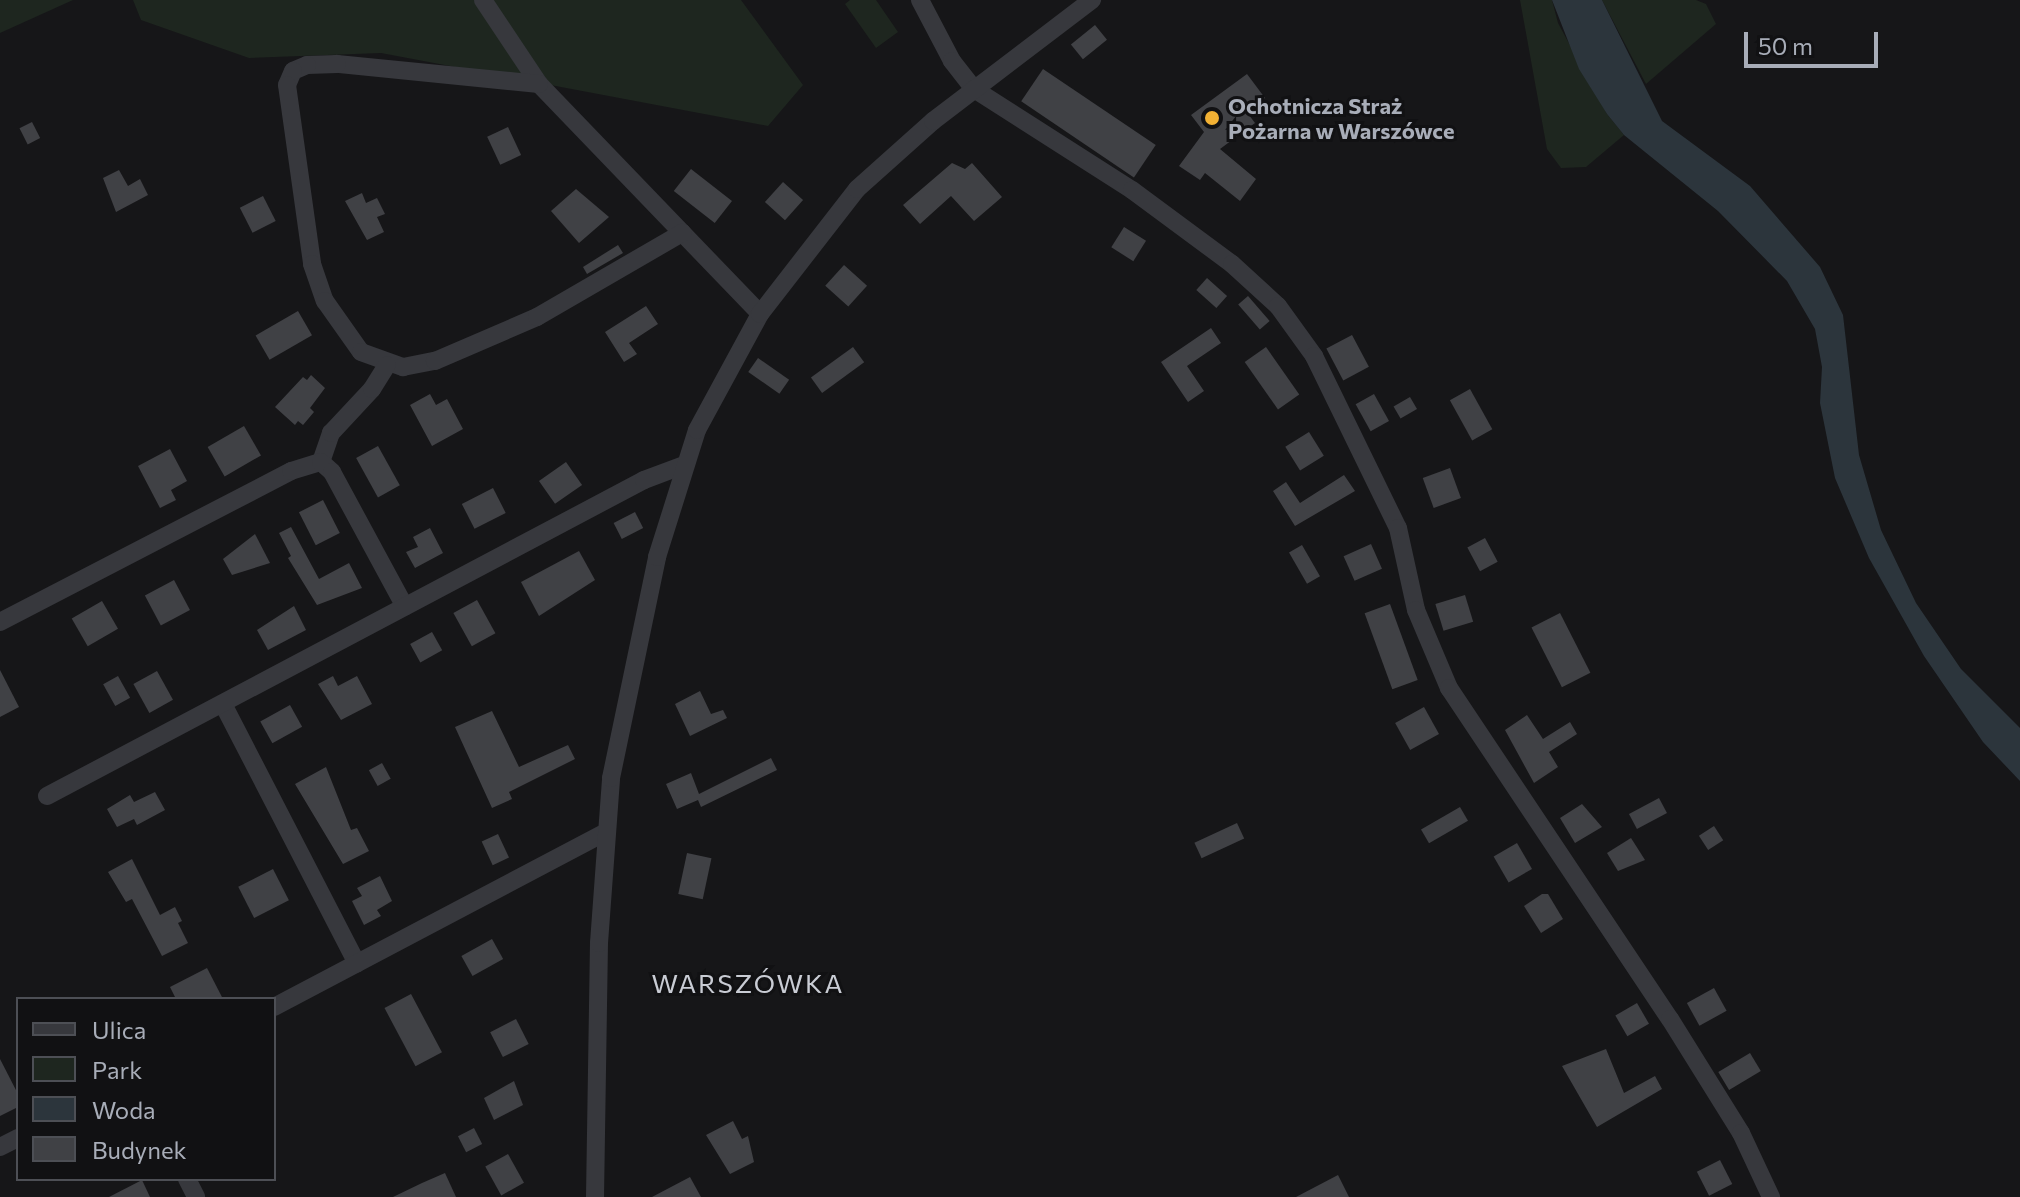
<!DOCTYPE html>
<html>
<head>
<meta charset="utf-8">
<style>
	body { margin:0 }
	#map { position:relative; width:2020px; height:1197px; overflow:hidden; background:#161618; font-family:Commissioner,sans-serif }
	div>[style] { position:absolute }
	[style*='--x'] { left:calc(var(--x)*1px); top:calc(var(--y)*1px); width:calc(var(--w)*1px); rotate:calc(var(--a)*1deg) }
	.green>* { inset:0; background:#1e261f }
	.water>* { inset:0; background:#2c353c }
	.building>* { inset:0; background:#404145; transform-origin:0 0 }
	.minor>* { height:18px; margin:-9px; padding:0 9px; transform-origin:9px; border-radius:9px; background:#37383d }
	.dots>* { width:22px; height:22px; translate:-50% -50%; box-sizing:border-box; border:4px solid #111113; border-radius:50% }
	span { translate:-50% -50%; white-space:nowrap; text-align:center; line-height:1.15; -webkit-text-stroke:6px #111113; paint-order:stroke }
	.poi-label { font-size:22px; color:#a8adb8; font-weight:700 }
	.left { translate:0 -50%; text-align:left }
	.quarter-label { font-size:26px; color:#c9ccd4; letter-spacing:2px }
	.legend { position:absolute; left:16px; top:997px; width:260px; height:184px; box-sizing:border-box; background:#111113; border:2px solid #4d4f55; margin:0; padding:10px 14px; list-style:none; font-size:24px; color:#a8adb8 }
	.legend li { display:flex; align-items:center; gap:16px; height:40px }
	.legend b { width:40px; border:2px solid #4d4f55 }
	.scale { position:absolute; left:1744px; top:32px; width:134px; height:36px; box-sizing:border-box; border:4px solid #a8adb8; border-top:0; padding-left:10px; font-size:24px; line-height:28px; white-space:nowrap; color:#a8adb8; -webkit-text-stroke:6px #111113; paint-order:stroke }
</style>
</head>
<body>
<div id="map">
	<div class="green">
		<i style="clip-path:polygon(0 0,73px 0,0 33px)"></i>
		<i style="clip-path:polygon(133px 0,741px 0,803px 85px,768px 126px,381px 53px,249px 58px,141px 20px)"></i>
		<i style="clip-path:polygon(850px 0,876px 0,898px 32px,876px 48px,845px 4px)"></i>
		<i style="clip-path:polygon(1520px 0,1552px 0,1558px 23px,1607px 114px,1624px 135px,1586px 167px,1561px 168px,1547px 149px)"></i>
		<i style="clip-path:polygon(1602px 0,1696px 0,1706px 4px,1716px 24px,1646px 84px)"></i>
	</div>
	<div class="water">
		<i style="clip-path:polygon(1552px 0,1602px 0,1662px 121px,1750px 186px,1820px 267px,1843px 315px,1859px 455px,1881px 530px,1916px 603px,1961px 669px,2020px 728px,2020px 781px,1983px 742px,1924px 656px,1869px 558px,1835px 478px,1820px 403px,1822px 367px,1815px 329px,1787px 281px,1718px 211px,1624px 135px,1607px 114px,1579px 69px)"></i>
	</div>
	<div class="building">
		<i style="left:1095px;top:25px;width:19px;height:31px;rotate:51deg"></i>
		<i style="left:1043px;top:69px;width:136px;height:39px;rotate:34deg"></i>
		<i style="clip-path:polygon(1247px 74px,1265px 98px,1246px 111px,1255px 123px,1220px 149px,1256px 179px,1240px 201px,1205px 173px,1200px 180px,1179px 166px,1204px 132px,1191px 115px)"></i>
		<i style="left:32px;top:122px;width:18px;height:14px;rotate:63deg"></i>
		<i style="left:508px;top:127px;width:31px;height:23px;rotate:65deg"></i>
		<i style="clip-path:polygon(952px 163px,965px 169px,972px 163px,1002px 197px,974px 221px,951px 196px,920px 224px,903px 205px)"></i>
		<i style="left:691px;top:169px;width:52px;height:28px;rotate:38deg"></i>
		<i style="clip-path:polygon(119px 170px,128px 186px,140px 179px,148px 195px,116px 212px,103px 178px)"></i>
		<i style="left:783px;top:182px;width:27px;height:27px;rotate:42deg"></i>
		<i style="clip-path:polygon(576px 189px,609px 217px,579px 243px,551px 211px)"></i>
		<i style="clip-path:polygon(362px 193px,366px 203px,377px 198px,385px 214px,377px 217px,384px 232px,367px 240px,345px 201px)"></i>
		<i style="left:263px;top:196px;width:28px;height:26px;rotate:63deg"></i>
		<i style="left:1124px;top:227px;width:26px;height:24px;rotate:32deg"></i>
		<i style="clip-path:polygon(618px 245px,623px 253px,587px 274px,583px 267px)"></i>
		<i style="left:844px;top:265px;width:31px;height:28px;rotate:42deg"></i>
		<i style="left:1207px;top:278px;width:27px;height:16px;rotate:42deg"></i>
		<i style="left:1248px;top:296px;width:33px;height:13px;rotate:49deg"></i>
		<i style="clip-path:polygon(646px 306px,658px 324px,629px 343px,637px 354px,624px 362px,605px 332px)"></i>
		<i style="left:298px;top:311px;width:28px;height:49px;rotate:60deg"></i>
		<i style="clip-path:polygon(1211px 328px,1221px 343px,1187px 366px,1204px 391px,1188px 402px,1161px 362px)"></i>
		<i style="left:1352px;top:335px;width:36px;height:29px;rotate:62deg"></i>
		<i style="left:853px;top:347px;width:19px;height:52px;rotate:54deg"></i>
		<i style="left:1266px;top:347px;width:58px;height:26px;rotate:55deg"></i>
		<i style="left:758px;top:358px;width:38px;height:17px;rotate:35deg"></i>
		<i style="clip-path:polygon(311px 375px,325px 388px,310px 408px,314px 412px,303px 425px,298px 421px,295px 425px,275px 407px,303px 377px,307px 380px)"></i>
		<i style="left:1470px;top:389px;width:46px;height:23px;rotate:61deg"></i>
		<i style="clip-path:polygon(430px 394px,436px 405px,447px 399px,463px 429px,432px 446px,410px 405px)"></i>
		<i style="left:1374px;top:394px;width:31px;height:21px;rotate:61deg"></i>
		<i style="left:1410px;top:397px;width:14px;height:19px;rotate:60deg"></i>
		<i style="left:244px;top:426px;width:34px;height:42px;rotate:60deg"></i>
		<i style="left:1309px;top:432px;width:28px;height:28px;rotate:58deg"></i>
		<i style="left:378px;top:446px;width:45px;height:25px;rotate:61deg"></i>
		<i style="clip-path:polygon(170px 449px,187px 481px,171px 490px,176px 500px,160px 508px,138px 466px)"></i>
		<i style="left:566px;top:462px;width:28px;height:33px;rotate:55deg"></i>
		<i style="left:1450px;top:468px;width:32px;height:29px;rotate:70deg"></i>
		<i style="clip-path:polygon(1344px 475px,1355px 491px,1295px 526px,1273px 491px,1286px 482px,1300px 503px)"></i>
		<i style="left:493px;top:488px;width:28px;height:35px;rotate:63deg"></i>
		<i style="left:323px;top:500px;width:37px;height:27px;rotate:63deg"></i>
		<i style="left:635px;top:512px;width:18px;height:24px;rotate:63deg"></i>
		<i style="clip-path:polygon(291px 527px,319px 579px,349px 563px,362px 588px,317px 605px,288px 558px,291px 556px,279px 533px)"></i>
		<i style="clip-path:polygon(430px 528px,443px 553px,415px 568px,406px 552px,418px 547px,413px 537px)"></i>
		<i style="clip-path:polygon(255px 534px,270px 563px,232px 575px,223px 559px)"></i>
		<i style="left:1485px;top:538px;width:27px;height:20px;rotate:62deg"></i>
		<i style="left:1371px;top:544px;width:27px;height:30px;rotate:66deg"></i>
		<i style="left:1302px;top:545px;width:36px;height:15px;rotate:60deg"></i>
		<i style="clip-path:polygon(579px 551px,595px 580px,539px 616px,521px 582px)"></i>
		<i style="left:174px;top:580px;width:34px;height:33px;rotate:62deg"></i>
		<i style="left:1465px;top:595px;width:28px;height:31px;rotate:73deg"></i>
		<i style="left:477px;top:600px;width:38px;height:27px;rotate:61deg"></i>
		<i style="left:102px;top:601px;width:32px;height:35px;rotate:60deg"></i>
		<i style="left:1390px;top:604px;width:81px;height:27px;rotate:70deg"></i>
		<i style="clip-path:polygon(294px 606px,306px 630px,268px 650px,257px 630px)"></i>
		<i style="left:1560px;top:613px;width:67px;height:32px;rotate:63deg"></i>
		<i style="left:432px;top:632px;width:21px;height:25px;rotate:61deg"></i>
		<i style="clip-path:polygon(0 670px,19px 707px,0 717px)"></i>
		<i style="left:157px;top:671px;width:33px;height:27px;rotate:61deg"></i>
		<i style="left:118px;top:676px;width:25px;height:17px;rotate:61deg"></i>
		<i style="clip-path:polygon(333px 676px,338px 686px,357px 676px,372px 704px,341px 720px,318px 684px)"></i>
		<i style="clip-path:polygon(700px 691px,711px 714px,723px 710px,727px 718px,690px 736px,675px 704px)"></i>
		<i style="left:290px;top:705px;width:25px;height:34px;rotate:61deg"></i>
		<i style="left:1424px;top:707px;width:31px;height:33px;rotate:61deg"></i>
		<i style="clip-path:polygon(492px 711px,519px 767px,568px 745px,575px 759px,509px 792px,512px 799px,492px 808px,455px 727px)"></i>
		<i style="clip-path:polygon(1527px 715px,1543px 739px,1570px 722px,1577px 734px,1549px 752px,1558px 767px,1534px 783px,1505px 730px)"></i>
		<i style="clip-path:polygon(771px 758px,777px 770px,701px 807px,698px 800px,677px 809px,666px 784px,691px 773px,699px 794px)"></i>
		<i style="left:382px;top:763px;width:18px;height:15px;rotate:61deg"></i>
		<i style="clip-path:polygon(326px 767px,351px 830px,357px 828px,369px 851px,343px 864px,295px 784px)"></i>
		<i style="clip-path:polygon(155px 792px,165px 810px,137px 825px,134px 819px,117px 827px,107px 809px,130px 795px,134px 802px)"></i>
		<i style="left:1659px;top:798px;width:17px;height:34px;rotate:62deg"></i>
		<i style="clip-path:polygon(1582px 804px,1602px 827px,1575px 843px,1560px 818px)"></i>
		<i style="left:1460px;top:807px;width:16px;height:45px;rotate:60deg"></i>
		<i style="left:1237px;top:823px;width:17px;height:47px;rotate:65deg"></i>
		<i style="left:1714px;top:826px;width:17px;height:18px;rotate:57deg"></i>
		<i style="left:498px;top:834px;width:26px;height:18px;rotate:65deg"></i>
		<i style="clip-path:polygon(1631px 838px,1645px 860px,1618px 871px,1607px 853px)"></i>
		<i style="left:1517px;top:843px;width:30px;height:27px;rotate:60deg"></i>
		<i style="left:687px;top:853px;width:25px;height:42px;rotate:12deg"></i>
		<i style="clip-path:polygon(132px 859px,160px 915px,175px 907px,182px 921px,178px 923px,188px 943px,162px 956px,132px 899px,126px 902px,108px 872px)"></i>
		<i style="left:273px;top:869px;width:35px;height:39px;rotate:63deg"></i>
		<i style="clip-path:polygon(380px 876px,392px 901px,377px 910px,381px 916px,364px 925px,352px 901px,362px 896px,357px 888px)"></i>
		<i style="clip-path:polygon(1542px 894px,1548px 894px,1563px 919px,1541px 933px,1524px 906px)"></i>
		<i style="left:492px;top:939px;width:23px;height:35px;rotate:61deg"></i>
		<i style="clip-path:polygon(207px 968px,223px 999px,176px 999px,170px 987px)"></i>
		<i style="left:1714px;top:988px;width:26px;height:31px;rotate:61deg"></i>
		<i style="left:411px;top:994px;width:66px;height:30px;rotate:62deg"></i>
		<i style="left:1637px;top:1003px;width:24px;height:25px;rotate:60deg"></i>
		<i style="left:516px;top:1019px;width:28px;height:29px;rotate:63deg"></i>
		<i style="clip-path:polygon(1606px 1049px,1624px 1093px,1655px 1076px,1662px 1089px,1597px 1127px,1562px 1066px)"></i>
		<i style="left:1750px;top:1053px;width:21px;height:37px;rotate:59deg"></i>
		<i style="clip-path:polygon(0 1059px,18px 1094px,18px 1107px,0 1116px)"></i>
		<i style="clip-path:polygon(514px 1081px,523px 1105px,494px 1120px,484px 1098px)"></i>
		<i style="clip-path:polygon(733px 1121px,742px 1139px,748px 1136px,754px 1162px,730px 1174px,706px 1135px)"></i>
		<i style="left:474px;top:1128px;width:18px;height:18px;rotate:63deg"></i>
		<i style="left:508px;top:1154px;width:33px;height:26px;rotate:61deg"></i>
		<i style="left:1720px;top:1160px;width:27px;height:26px;rotate:63deg"></i>
		<i style="clip-path:polygon(445px 1173px,456px 1197px,393px 1197px,422px 1183px)"></i>
		<i style="clip-path:polygon(1338px 1175px,1349px 1197px,1296px 1197px)"></i>
		<i style="clip-path:polygon(690px 1177px,701px 1197px,652px 1197px)"></i>
		<i style="clip-path:polygon(142px 1180px,150px 1197px,109px 1197px)"></i>
	</div>
	<div class="minor">
		<i style="--x:483;--y:0;--w:101;--a:56.3"></i>
		<i style="--x:539;--y:84;--w:319;--a:46.1"></i>
		<i style="--x:920;--y:0;--w:69;--a:62.3"></i>
		<i style="--x:952;--y:61;--w:36;--a:52"></i>
		<i style="--x:974;--y:89;--w:188;--a:32.6"></i>
		<i style="--x:1132;--y:190;--w:124;--a:36.5"></i>
		<i style="--x:1232;--y:264;--w:62;--a:42.4"></i>
		<i style="--x:1278;--y:306;--w:62;--a:54.2"></i>
		<i style="--x:1314;--y:356;--w:191;--a:64"></i>
		<i style="--x:1398;--y:528;--w:84;--a:77.6"></i>
		<i style="--x:1416;--y:610;--w:85;--a:67.1"></i>
		<i style="--x:1449;--y:688;--w:398;--a:56.3"></i>
		<i style="--x:1670;--y:1019;--w:134;--a:58.1"></i>
		<i style="--x:1741;--y:1133;--w:71;--a:64.9"></i>
		<i style="--x:539;--y:84;--w:203;--a:-174.3"></i>
		<i style="--x:337;--y:64;--w:30;--a:178"></i>
		<i style="--x:307;--y:65;--w:15;--a:157"></i>
		<i style="--x:293;--y:71;--w:15;--a:113"></i>
		<i style="--x:287;--y:85;--w:181;--a:82"></i>
		<i style="--x:312;--y:264;--w:39;--a:71"></i>
		<i style="--x:325;--y:301;--w:62;--a:54.8"></i>
		<i style="--x:361;--y:352;--w:45;--a:19.7"></i>
		<i style="--x:403;--y:367;--w:33;--a:-11"></i>
		<i style="--x:435;--y:361;--w:111;--a:-23.3"></i>
		<i style="--x:537;--y:317;--w:168;--a:-30.1"></i>
		<i style="--x:321;--y:462;--w:31;--a:-71"></i>
		<i style="--x:331;--y:433;--w:60;--a:-47"></i>
		<i style="--x:372;--y:389;--w:28;--a:-58"></i>
		<i style="--x:0;--y:622;--w:328;--a:-27.4"></i>
		<i style="--x:291;--y:471;--w:31;--a:-17"></i>
		<i style="--x:321;--y:462;--w:15;--a:42"></i>
		<i style="--x:332;--y:472;--w:153;--a:61.6"></i>
		<i style="--x:223;--y:704;--w:292;--a:62.7"></i>
		<i style="--x:47;--y:796;--w:675;--a:-27.89"></i>
		<i style="--x:644;--y:480;--w:43;--a:-20.6"></i>
		<i style="--x:274;--y:1007;--w:375;--a:-27.8"></i>
		<i style="--x:0;--y:1147;--w:20;--a:-27"></i>
		<i style="--x:187;--y:1179;--w:20;--a:63"></i>
		<i style="--x:595;--y:1197;--w:254;--a:-89.1"></i>
		<i style="--x:599;--y:943;--w:165;--a:-85.8"></i>
		<i style="--x:611;--y:778;--w:226;--a:-78.2"></i>
		<i style="--x:657;--y:557;--w:133;--a:-72.5"></i>
		<i style="--x:697;--y:430;--w:132;--a:-61.5"></i>
		<i style="--x:760;--y:314;--w:158;--a:-52.2"></i>
		<i style="--x:857;--y:189;--w:102;--a:-41.8"></i>
		<i style="--x:933;--y:121;--w:200;--a:-37.3"></i>
	</div>
	<div class="dots">
		<i style="left:1212px;top:118px;background:#f2b134"></i>
	</div>
	<div class="poi-label">
		<span class="left" style="left:1228px;top:118px">Ochotnicza Straż<br>Pożarna w Warszówce</span>
	</div>
	<div class="quarter-label">
		<span style="left:748px;top:983px">WARSZÓWKA</span>
	</div>
	<ul class="legend">
	<li><b style="height:10px;background:#37383d"></b>Ulica</li>
	<li><b style="height:22px;background:#1e261f"></b>Park</li>
	<li><b style="height:22px;background:#2c353c"></b>Woda</li>
	<li><b style="height:22px;background:#404145"></b>Budynek</li>
	</ul>
	<div class="scale">50 m</div>
</div>
</body>
</html>
